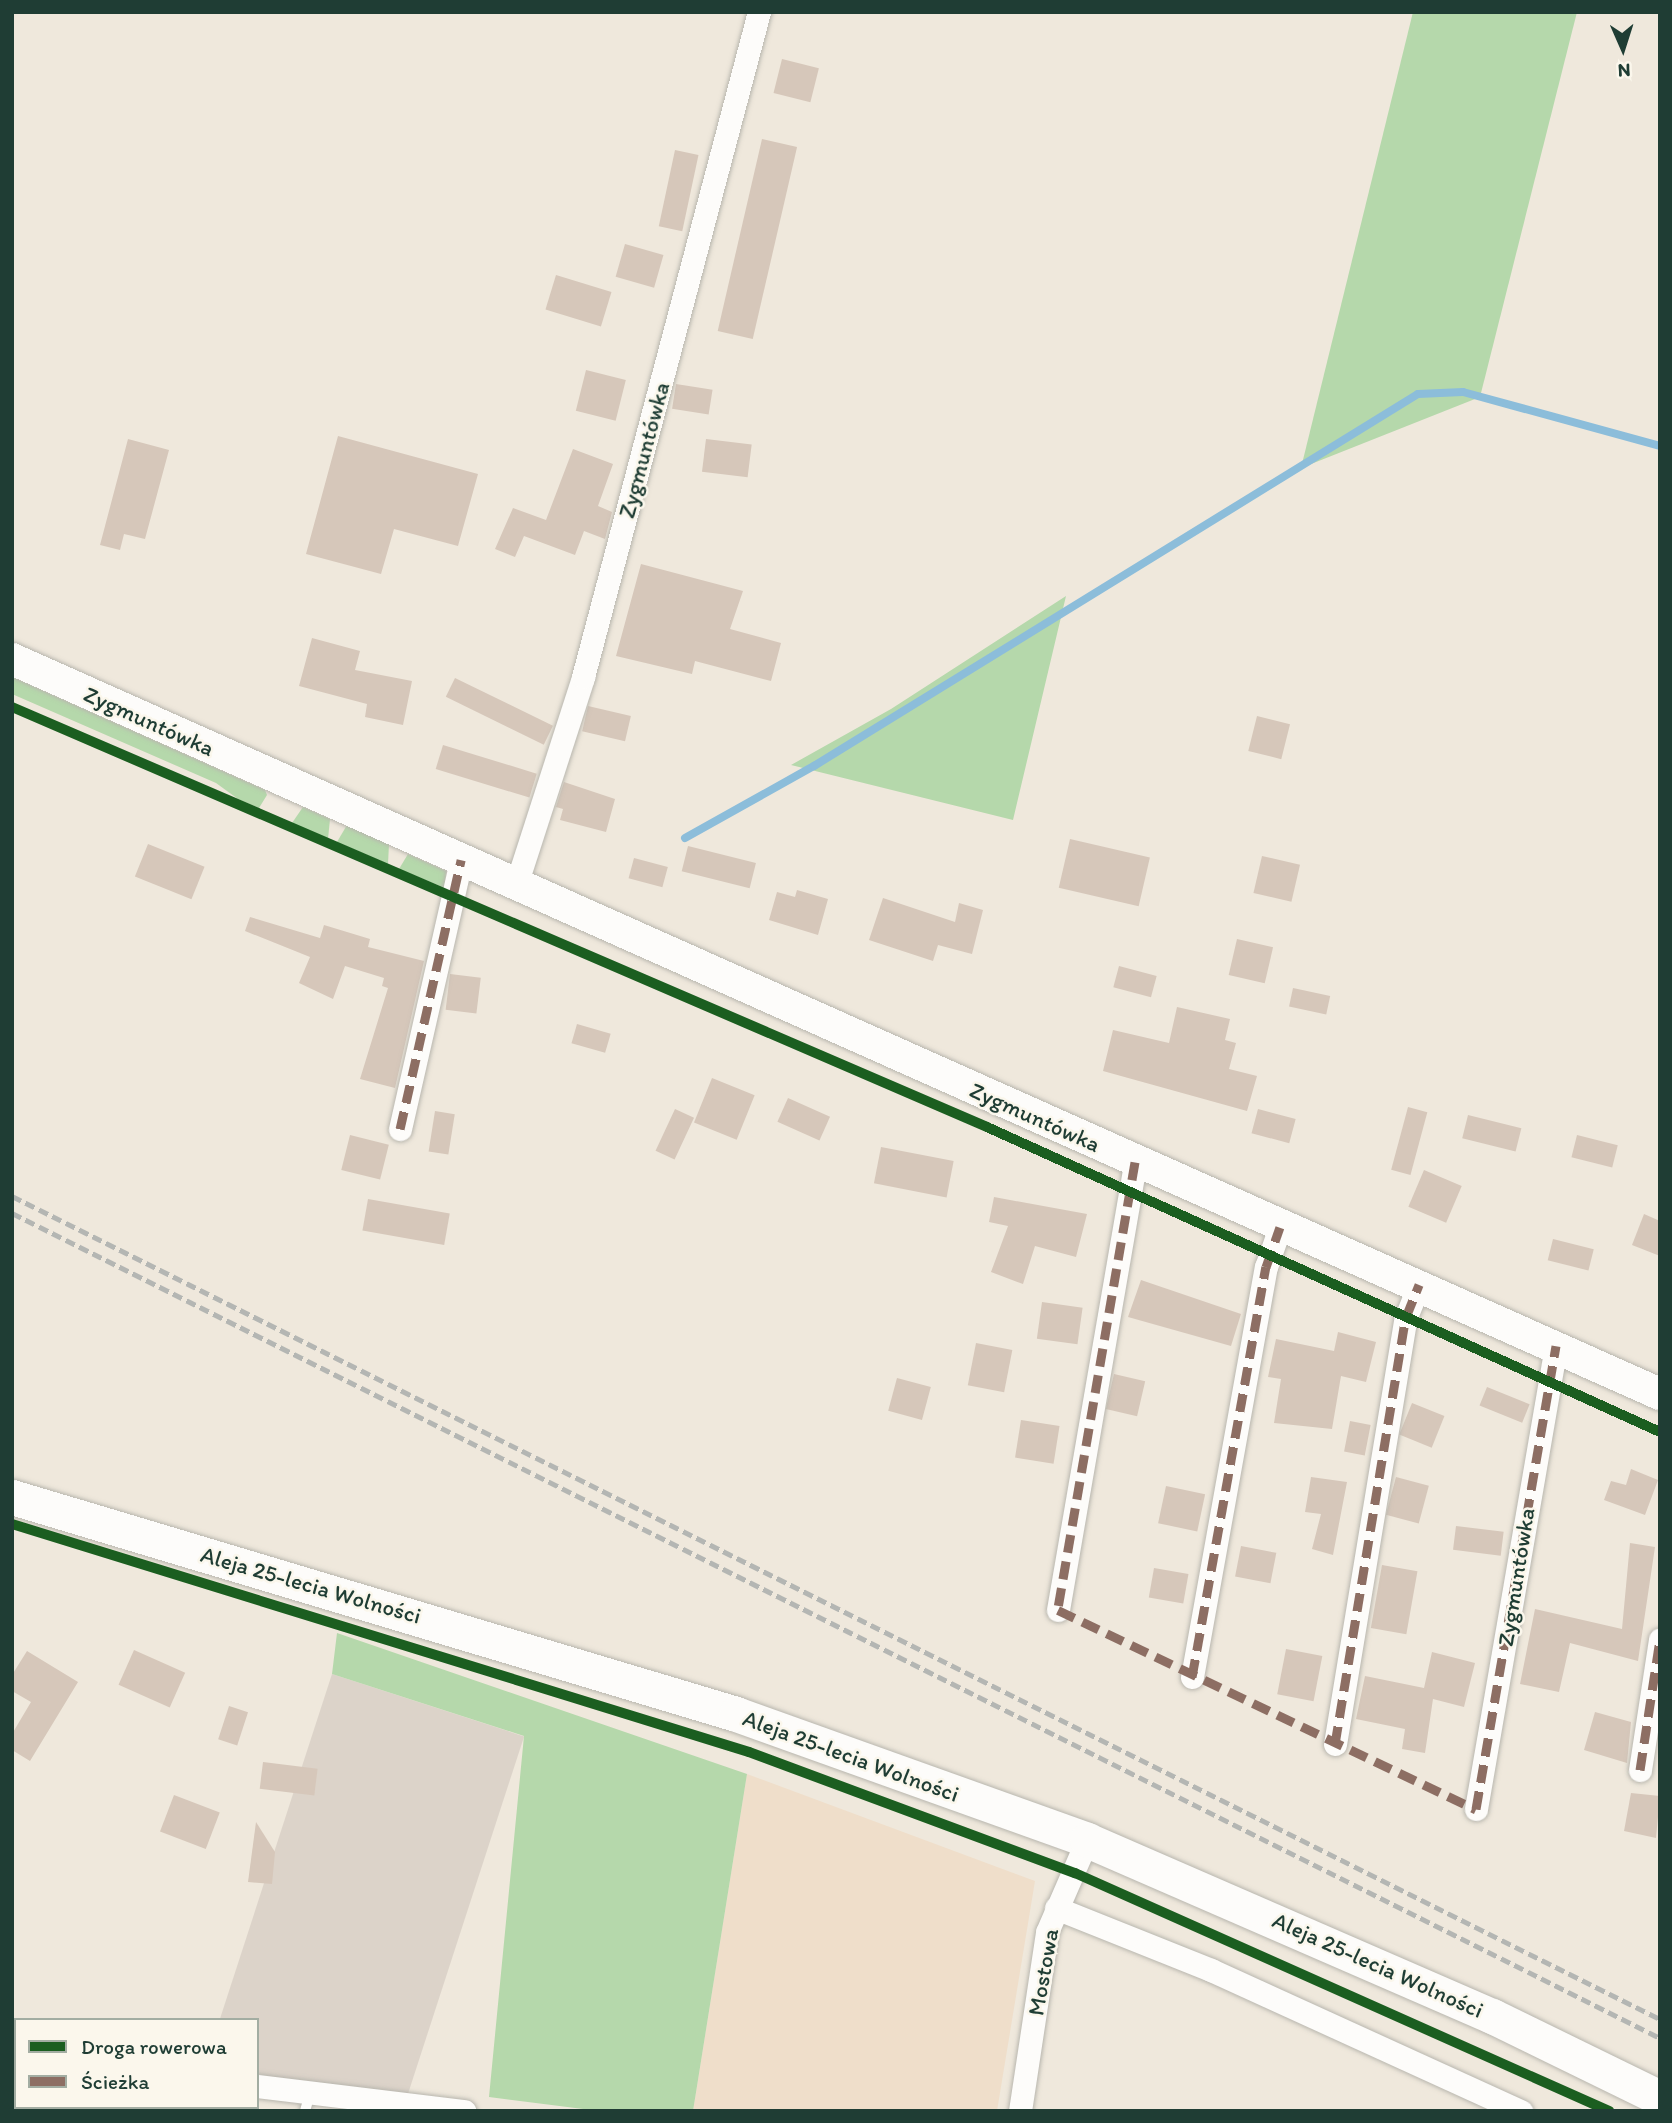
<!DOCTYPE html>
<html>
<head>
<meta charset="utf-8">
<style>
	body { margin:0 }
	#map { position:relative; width:1672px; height:2123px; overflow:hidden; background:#efe8dc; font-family:Itim,sans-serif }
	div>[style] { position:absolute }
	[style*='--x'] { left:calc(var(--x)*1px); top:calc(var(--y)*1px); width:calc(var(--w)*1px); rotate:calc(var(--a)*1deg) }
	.built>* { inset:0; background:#efdeca }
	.industrial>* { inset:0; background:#dcd3c9; transform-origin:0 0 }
	.green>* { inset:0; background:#b5d8ab }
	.stream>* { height:8px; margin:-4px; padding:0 4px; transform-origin:4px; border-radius:4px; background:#8cbdda }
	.building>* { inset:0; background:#d6c7ba; transform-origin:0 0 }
	.roads { filter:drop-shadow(0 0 2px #b8b6ae) drop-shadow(0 0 2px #b8b6ae) }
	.lane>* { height:10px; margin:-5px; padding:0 5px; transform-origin:5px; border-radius:5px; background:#fdfcfa }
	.street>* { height:23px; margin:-11.5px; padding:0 11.5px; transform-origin:11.5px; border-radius:11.5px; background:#fdfcfa }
	.secondary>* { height:32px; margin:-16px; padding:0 16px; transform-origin:16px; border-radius:16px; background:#fdfcfa }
	.primary>* { height:35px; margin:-17.5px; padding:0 17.5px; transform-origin:17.5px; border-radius:17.5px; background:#fdfcfa }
	.rail>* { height:5px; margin-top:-2.5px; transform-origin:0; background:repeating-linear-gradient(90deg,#b4b6b3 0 10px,transparent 0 15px) }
	.quiet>* { height:9px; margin-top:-4.5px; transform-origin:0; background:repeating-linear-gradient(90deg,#8d6e63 0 18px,transparent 0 27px) }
	.cycleway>* { height:10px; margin:-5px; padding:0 5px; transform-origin:5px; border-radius:5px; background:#1b5e20 }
	span { translate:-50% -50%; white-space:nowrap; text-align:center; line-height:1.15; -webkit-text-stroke:5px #fbf7ec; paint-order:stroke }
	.street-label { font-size:23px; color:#1f3d34 }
	.frame { position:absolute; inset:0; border:14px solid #1f3d34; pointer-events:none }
	.legend { position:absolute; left:14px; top:2018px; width:245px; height:91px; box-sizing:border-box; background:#fbf7ec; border:2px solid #a3ada2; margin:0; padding:9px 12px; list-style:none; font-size:21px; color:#1f3d34 }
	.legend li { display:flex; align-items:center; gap:14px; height:35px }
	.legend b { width:35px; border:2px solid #a3ada2 }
	.north { position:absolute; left:1588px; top:14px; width:70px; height:70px; -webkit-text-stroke:5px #fbf7ec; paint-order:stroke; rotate:177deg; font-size:19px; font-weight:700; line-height:28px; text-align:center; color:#1f3d34 }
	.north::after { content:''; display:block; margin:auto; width:24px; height:32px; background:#1f3d34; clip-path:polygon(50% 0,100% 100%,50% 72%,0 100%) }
</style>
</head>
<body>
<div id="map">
	<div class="built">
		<i style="clip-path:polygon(747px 1774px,1035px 1881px,997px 2111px,693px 2111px)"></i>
	</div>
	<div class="industrial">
		<i style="left:332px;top:1674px;width:202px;height:403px;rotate:18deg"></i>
	</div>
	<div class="green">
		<i style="clip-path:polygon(1413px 12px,1577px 12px,1480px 397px,1301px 468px)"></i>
		<i style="clip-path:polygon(1066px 596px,1013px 820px,791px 765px,891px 709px)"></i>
		<i style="clip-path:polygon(12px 677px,265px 790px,267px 795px,259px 808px,238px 799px,216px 783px,12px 694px)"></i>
		<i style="clip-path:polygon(303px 807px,330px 819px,328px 839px,292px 823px)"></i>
		<i style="clip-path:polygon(347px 825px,389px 844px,388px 864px,337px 842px)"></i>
		<i style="clip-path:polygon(408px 854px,446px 871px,445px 888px,399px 869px)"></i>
		<i style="clip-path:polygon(337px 1633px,747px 1774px,693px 2111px,599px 2111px,489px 2097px,524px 1736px,332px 1674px)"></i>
	</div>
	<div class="stream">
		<i style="--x:685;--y:838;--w:148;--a:-29.2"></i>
		<i style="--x:814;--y:766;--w:709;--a:-31.63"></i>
		<i style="--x:1418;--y:394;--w:45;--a:-2.5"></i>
		<i style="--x:1463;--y:392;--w:204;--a:15.3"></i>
	</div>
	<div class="building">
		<i style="left:782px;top:59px;width:38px;height:35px;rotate:14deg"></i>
		<i style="left:762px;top:139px;width:36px;height:197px;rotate:13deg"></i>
		<i style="left:675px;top:150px;width:24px;height:78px;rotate:12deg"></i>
		<i style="left:625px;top:244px;width:40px;height:34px;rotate:16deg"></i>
		<i style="left:556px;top:275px;width:58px;height:36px;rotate:17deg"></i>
		<i style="left:586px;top:370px;width:41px;height:42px;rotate:14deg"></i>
		<i style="left:676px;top:384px;width:37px;height:25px;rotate:9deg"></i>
		<i style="clip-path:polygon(338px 436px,478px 474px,458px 546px,394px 529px,381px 574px,306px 554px)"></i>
		<i style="clip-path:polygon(128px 439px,169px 450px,145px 539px,124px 534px,120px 550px,100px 545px)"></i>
		<i style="left:706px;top:439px;width:46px;height:33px;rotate:7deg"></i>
		<i style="clip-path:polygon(573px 449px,613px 464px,598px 506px,612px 512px,605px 539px,584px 531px,575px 555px,524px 536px,515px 557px,495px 549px,513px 508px,546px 520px)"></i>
		<i style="clip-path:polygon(641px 564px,743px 591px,730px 629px,781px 643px,771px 681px,695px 661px,692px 674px,616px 656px)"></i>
		<i style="clip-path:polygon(312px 638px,360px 651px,355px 670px,412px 681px,403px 725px,365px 717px,367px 704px,299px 686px)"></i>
		<i style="left:455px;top:678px;width:109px;height:21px;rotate:26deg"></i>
		<i style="left:588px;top:706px;width:44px;height:26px;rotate:13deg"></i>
		<i style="left:1257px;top:716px;width:34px;height:36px;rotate:14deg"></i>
		<i style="left:443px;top:745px;width:98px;height:25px;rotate:17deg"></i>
		<i style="clip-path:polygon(564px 782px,615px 799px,606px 832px,560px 820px,563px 809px,556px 807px)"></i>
		<i style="left:1070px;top:839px;width:82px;height:50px;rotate:13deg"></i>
		<i style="left:148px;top:844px;width:61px;height:35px;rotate:22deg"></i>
		<i style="left:688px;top:846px;width:70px;height:26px;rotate:14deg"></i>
		<i style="left:1262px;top:856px;width:39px;height:38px;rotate:13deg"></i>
		<i style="left:634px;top:858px;width:35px;height:21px;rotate:15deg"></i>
		<i style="clip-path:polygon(797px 890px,828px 899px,818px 935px,769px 920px,777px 892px,795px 897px)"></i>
		<i style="clip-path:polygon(883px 898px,955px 922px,959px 903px,983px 910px,972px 954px,938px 945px,933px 961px,869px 940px)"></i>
		<i style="clip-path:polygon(250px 917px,320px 938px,324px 925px,370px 939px,368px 947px,424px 961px,395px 1088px,360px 1079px,388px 988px,382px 986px,384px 978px,345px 966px,333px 999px,299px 983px,310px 957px,245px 931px)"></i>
		<i style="left:1237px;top:939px;width:37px;height:37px;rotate:13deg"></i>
		<i style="left:1119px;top:966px;width:39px;height:22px;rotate:15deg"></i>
		<i style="left:450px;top:974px;width:31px;height:36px;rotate:7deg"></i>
		<i style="left:1293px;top:988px;width:38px;height:19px;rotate:12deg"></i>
		<i style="clip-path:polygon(1177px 1007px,1230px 1019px,1225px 1040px,1236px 1043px,1229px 1069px,1257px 1076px,1247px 1111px,1103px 1071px,1113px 1030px,1169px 1043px)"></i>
		<i style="left:577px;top:1024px;width:35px;height:20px;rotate:16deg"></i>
		<i style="left:712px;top:1078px;width:46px;height:48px;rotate:22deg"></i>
		<i style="left:788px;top:1098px;width:46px;height:26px;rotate:24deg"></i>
		<i style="left:1408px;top:1107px;width:20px;height:65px;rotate:15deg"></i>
		<i style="left:675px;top:1109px;width:21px;height:46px;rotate:25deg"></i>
		<i style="left:1258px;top:1109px;width:39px;height:25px;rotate:15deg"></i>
		<i style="left:435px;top:1111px;width:20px;height:41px;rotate:9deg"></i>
		<i style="left:1468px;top:1115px;width:55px;height:24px;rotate:14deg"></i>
		<i style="left:350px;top:1135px;width:40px;height:36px;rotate:14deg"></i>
		<i style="left:1577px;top:1135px;width:42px;height:23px;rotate:14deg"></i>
		<i style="left:881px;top:1147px;width:74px;height:37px;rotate:11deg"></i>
		<i style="left:1424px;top:1170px;width:41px;height:40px;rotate:23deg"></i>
		<i style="clip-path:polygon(994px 1197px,1087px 1214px,1076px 1257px,1035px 1246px,1023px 1284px,991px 1272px,1008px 1226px,989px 1222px)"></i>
		<i style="left:368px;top:1199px;width:83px;height:32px;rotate:10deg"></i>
		<i style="clip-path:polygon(1644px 1214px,1660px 1221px,1660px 1256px,1632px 1245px)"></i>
		<i style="left:1553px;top:1239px;width:42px;height:22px;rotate:14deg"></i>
		<i style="clip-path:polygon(1141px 1280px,1241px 1314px,1231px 1346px,1128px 1317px)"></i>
		<i style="left:1042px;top:1302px;width:41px;height:37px;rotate:8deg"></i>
		<i style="clip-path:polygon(1338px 1332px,1376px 1342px,1366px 1382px,1341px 1376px,1332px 1429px,1274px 1423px,1281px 1379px,1268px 1377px,1276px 1339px,1334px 1351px)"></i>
		<i style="left:976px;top:1343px;width:37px;height:43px;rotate:11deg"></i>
		<i style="left:1114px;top:1374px;width:32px;height:36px;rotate:13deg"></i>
		<i style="left:897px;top:1378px;width:35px;height:34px;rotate:15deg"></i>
		<i style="left:1487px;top:1387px;width:46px;height:20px;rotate:22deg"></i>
		<i style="left:1412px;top:1403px;width:35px;height:34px;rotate:22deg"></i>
		<i style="left:1021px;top:1420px;width:39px;height:38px;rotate:9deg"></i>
		<i style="left:1350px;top:1421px;width:21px;height:31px;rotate:11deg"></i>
		<i style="clip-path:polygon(1631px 1469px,1658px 1480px,1645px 1515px,1604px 1500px,1611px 1481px,1626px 1485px)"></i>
		<i style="clip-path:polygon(1311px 1477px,1347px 1482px,1333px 1555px,1312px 1549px,1321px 1514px,1305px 1512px)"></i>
		<i style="left:1396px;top:1477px;width:34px;height:39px;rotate:15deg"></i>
		<i style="left:1166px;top:1486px;width:40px;height:38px;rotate:12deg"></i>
		<i style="left:1456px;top:1526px;width:48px;height:24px;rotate:7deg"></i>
		<i style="clip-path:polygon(1630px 1543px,1655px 1547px,1638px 1661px,1570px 1643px,1559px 1692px,1520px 1684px,1535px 1609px,1622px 1629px)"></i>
		<i style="left:1241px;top:1546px;width:36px;height:31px;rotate:11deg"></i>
		<i style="left:1382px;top:1565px;width:36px;height:64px;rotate:10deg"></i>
		<i style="left:1154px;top:1568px;width:35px;height:30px;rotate:10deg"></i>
		<i style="left:1286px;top:1649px;width:37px;height:46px;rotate:11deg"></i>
		<i style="left:134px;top:1650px;width:56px;height:38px;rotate:24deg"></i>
		<i style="clip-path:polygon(27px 1651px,78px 1682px,30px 1761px,12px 1750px,12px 1734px,31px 1702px,12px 1691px,12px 1675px)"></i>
		<i style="clip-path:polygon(1432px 1652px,1475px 1663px,1464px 1707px,1433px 1699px,1425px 1753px,1402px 1749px,1405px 1729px,1356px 1719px,1365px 1676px,1424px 1688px)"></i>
		<i style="left:229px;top:1706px;width:20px;height:35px;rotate:18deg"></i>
		<i style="clip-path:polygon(1595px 1712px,1631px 1722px,1627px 1763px,1584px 1750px)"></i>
		<i style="left:263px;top:1762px;width:55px;height:27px;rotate:7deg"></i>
		<i style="clip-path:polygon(1631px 1793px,1660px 1796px,1656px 1838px,1624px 1831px)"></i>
		<i style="left:174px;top:1795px;width:49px;height:39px;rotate:21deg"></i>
		<i style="clip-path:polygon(256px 1822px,275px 1852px,272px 1884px,248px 1882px)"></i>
	</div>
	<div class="roads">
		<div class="lane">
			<i style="--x:305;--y:2111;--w:19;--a:-74"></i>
		</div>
		<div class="street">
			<i style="--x:516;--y:885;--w:219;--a:-72.1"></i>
			<i style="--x:583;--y:677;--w:688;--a:-75.18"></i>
			<i style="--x:400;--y:1129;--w:276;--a:-77.2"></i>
			<i style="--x:1058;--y:1610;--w:455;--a:-80.2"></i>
			<i style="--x:1192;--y:1677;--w:417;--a:-79.8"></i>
			<i style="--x:1266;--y:1267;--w:42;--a:-70.7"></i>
			<i style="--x:1335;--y:1744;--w:433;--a:-80.6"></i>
			<i style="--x:1406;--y:1317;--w:35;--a:-68"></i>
			<i style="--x:1640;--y:1770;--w:132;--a:-81.3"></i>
			<i style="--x:1476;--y:1809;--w:470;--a:-80.2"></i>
			<i style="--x:1056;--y:1908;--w:167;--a:21.8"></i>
			<i style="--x:1211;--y:1970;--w:341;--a:24.5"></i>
			<i style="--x:12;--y:2055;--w:4;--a:0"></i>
			<i style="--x:257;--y:2086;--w:209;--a:6.9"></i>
			<i style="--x:1020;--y:2111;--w:181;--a:-81.4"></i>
			<i style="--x:1047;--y:1932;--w:100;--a:-66.5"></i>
		</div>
		<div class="secondary">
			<i style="--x:12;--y:659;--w:1804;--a:24.04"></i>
		</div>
		<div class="primary">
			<i style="--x:12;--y:1497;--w:756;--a:16.68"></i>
			<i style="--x:736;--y:1714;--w:373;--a:19.7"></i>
			<i style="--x:1087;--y:1840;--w:442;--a:23.5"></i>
			<i style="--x:1492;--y:2016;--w:187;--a:26"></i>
		</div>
	</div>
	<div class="rail">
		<i style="--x:12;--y:1196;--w:1842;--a:26.54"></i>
		<i style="--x:12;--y:1213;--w:1843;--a:26.59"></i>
	</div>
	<div class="quiet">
		<i style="--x:400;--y:1129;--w:276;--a:-77.2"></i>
		<i style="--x:1135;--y:1162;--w:455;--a:99.8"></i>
		<i style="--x:1058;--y:1610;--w:463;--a:25.5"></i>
		<i style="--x:1476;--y:1809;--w:470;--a:-80.2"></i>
		<i style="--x:1192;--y:1677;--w:417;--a:-79.8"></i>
		<i style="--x:1266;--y:1267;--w:42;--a:-70.7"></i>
		<i style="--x:1335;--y:1744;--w:433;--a:-80.6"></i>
		<i style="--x:1406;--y:1317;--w:35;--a:-68"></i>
		<i style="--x:1640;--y:1770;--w:132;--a:-81.3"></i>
	</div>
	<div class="cycleway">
		<i style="--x:12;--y:707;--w:1062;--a:23.3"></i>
		<i style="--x:987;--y:1127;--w:739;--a:24.38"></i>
		<i style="--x:12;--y:1524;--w:771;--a:17.19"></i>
		<i style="--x:749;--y:1752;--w:348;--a:20.4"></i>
		<i style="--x:1075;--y:1873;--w:585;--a:24.02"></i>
	</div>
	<div class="street-label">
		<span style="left:644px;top:450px;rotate:-75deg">Zygmuntówka</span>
		<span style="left:149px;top:721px;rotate:24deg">Zygmuntówka</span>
		<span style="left:1035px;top:1117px;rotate:24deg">Zygmuntówka</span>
		<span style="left:1516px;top:1577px;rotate:-81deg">Zygmuntówka</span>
		<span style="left:311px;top:1585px;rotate:16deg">Aleja 25-lecia Wolności</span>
		<span style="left:851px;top:1756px;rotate:20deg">Aleja 25-lecia Wolności</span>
		<span style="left:1378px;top:1965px;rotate:24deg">Aleja 25-lecia Wolności</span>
		<span style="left:1043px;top:1972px;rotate:-80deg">Mostowa</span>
	</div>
	<div class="frame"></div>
	<ul class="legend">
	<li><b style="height:9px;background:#1b5e20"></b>Droga rowerowa</li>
	<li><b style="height:9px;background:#8d6e63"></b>Ścieżka</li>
	</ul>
	<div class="north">N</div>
</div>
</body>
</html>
